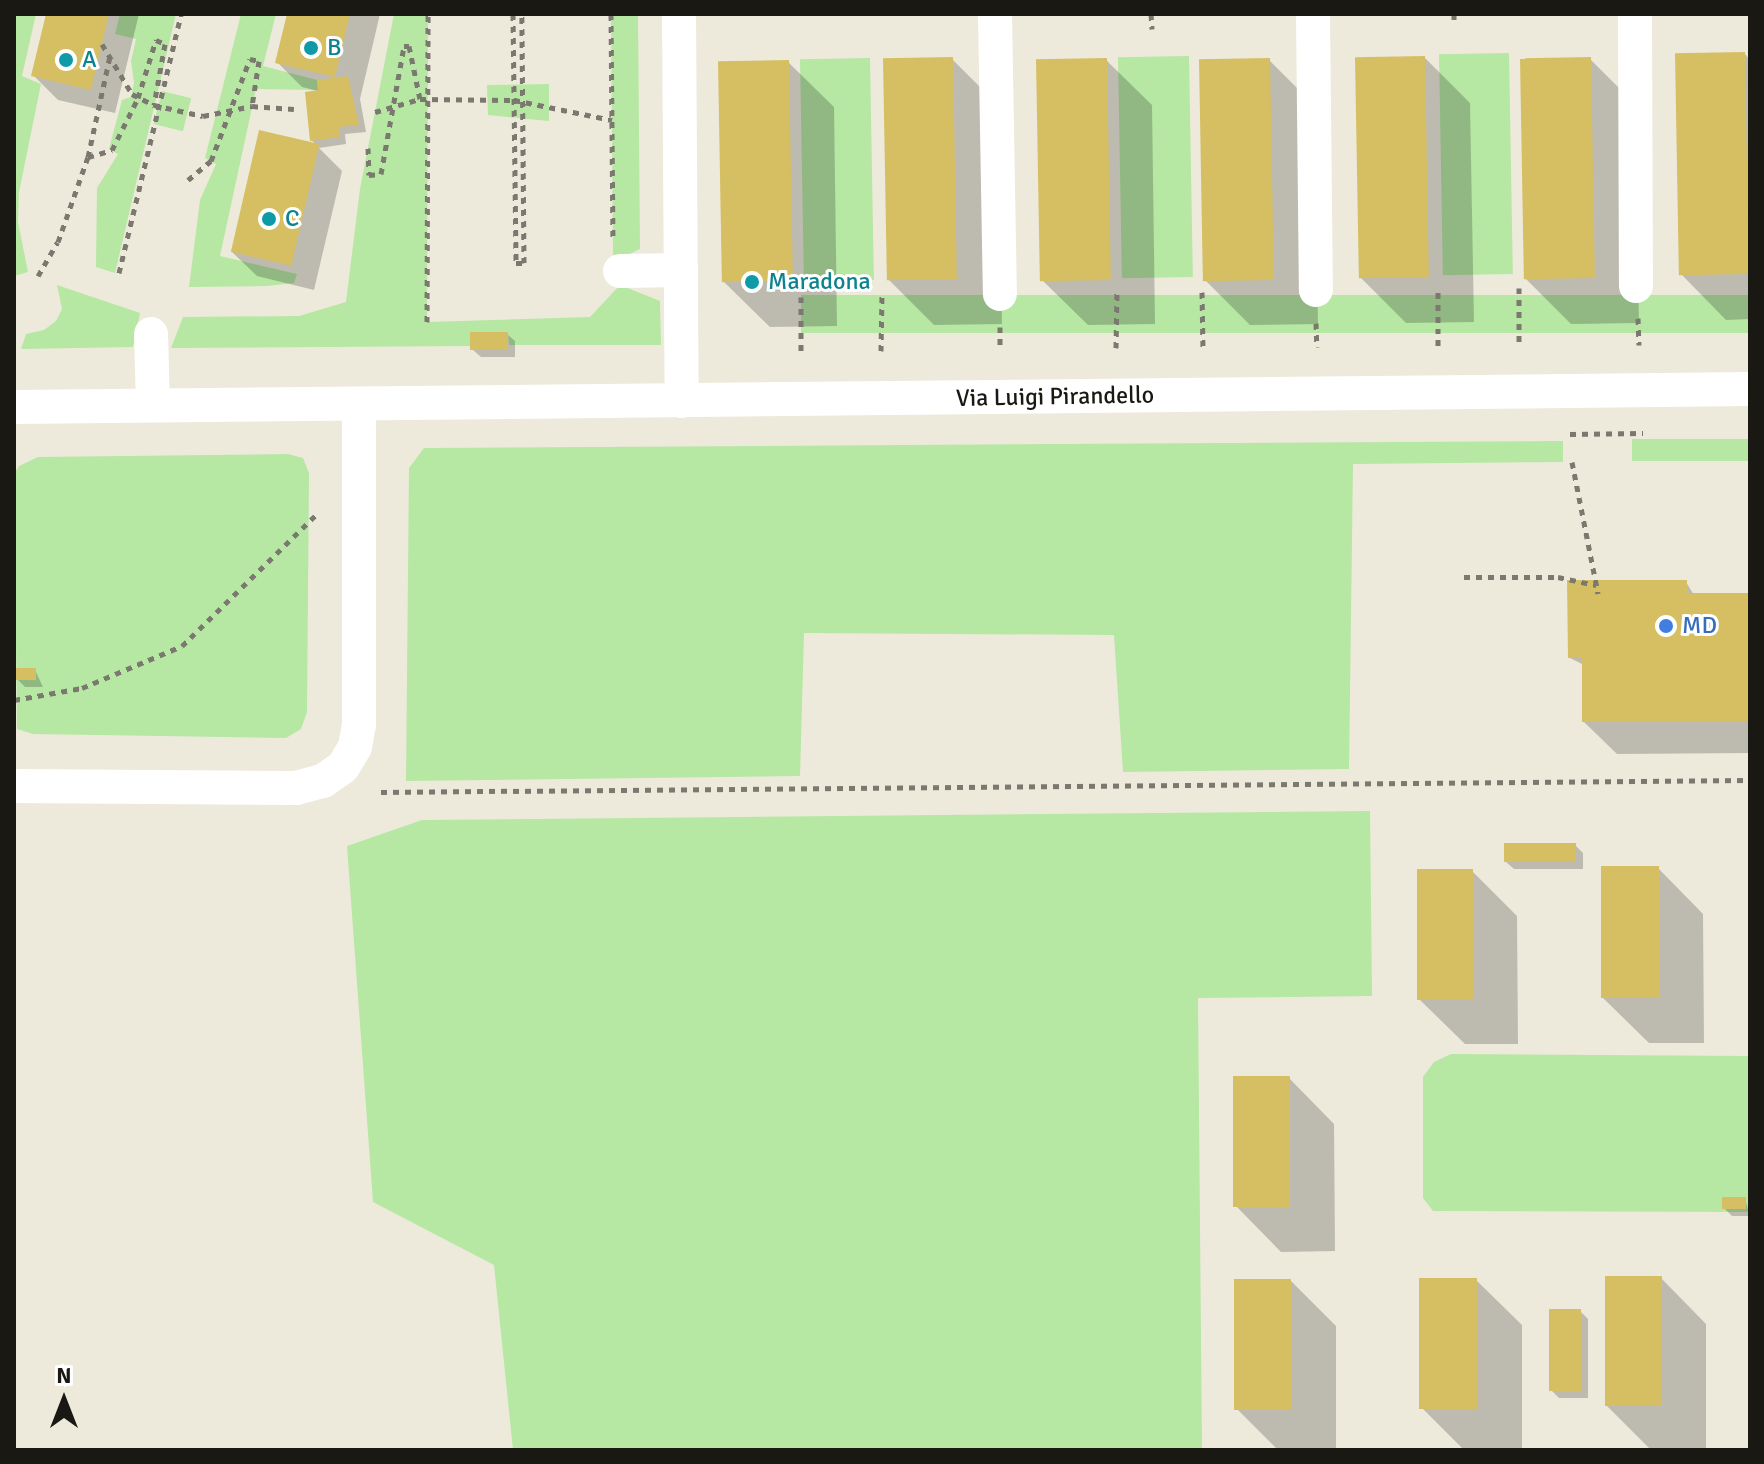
<!DOCTYPE html>
<html>
<head>
<meta charset="utf-8">
<style>
	body { margin:0 }
	#map { position:relative; width:1764px; height:1464px; overflow:hidden; background:#edeadb; font-family:Signika,sans-serif }
	div>[style] { position:absolute }
	[style*='--x'] { left:calc(var(--x)*1px); top:calc(var(--y)*1px); width:calc(var(--w)*1px); rotate:calc(var(--a)*1deg) }
	.green>* { inset:0; background:#b6e7a3; transform-origin:0 0 }
	.shadow>* { inset:0; background:#0003 }
	.building>* { inset:0; background:#d6be63; transform-origin:0 0 }
	.path>* { height:5px; margin-top:-2.5px; transform-origin:0; background:repeating-linear-gradient(90deg,#7a786f 0 6px,transparent 0 12px) }
	.minor>* { height:34px; margin:-17px; padding:0 17px; transform-origin:17px; border-radius:17px; background:#fff }
	.dots>* { width:22px; height:22px; translate:-50% -50%; box-sizing:border-box; border:4px solid #fff; border-radius:50% }
	span { translate:-50% -50%; white-space:nowrap; text-align:center; line-height:1.15; -webkit-text-stroke:6px #fff; paint-order:stroke }
	.culture-label { font-size:24px; color:#0d838f }
	.left { translate:0 -50%; text-align:left }
	.street-label { font-size:24px; color:#191813 }
	.shop-label { font-size:24px; color:#366cbe }
	.frame { position:absolute; inset:0; border:16px solid #191813; pointer-events:none }
	.north { position:absolute; left:24px; top:1360px; width:80px; height:80px; -webkit-text-stroke:6px #fff; paint-order:stroke; rotate:0deg; font-size:22px; font-weight:700; line-height:32px; text-align:center; color:#191813 }
	.north::after { content:''; display:block; margin:auto; width:28px; height:36px; background:#191813; clip-path:polygon(50% 0,100% 100%,50% 72%,0 100%) }
</style>
</head>
<body>
<div id="map">
	<div class="green">
		<i style="clip-path:polygon(14px 14px,36px 14px,22px 76px,41px 84px,19px 192px,18px 222px,28px 272px,14px 276px)"></i>
		<i style="clip-path:polygon(120px 14px,176px 14px,115px 273px,96px 267px,97px 188px,118px 154px,109px 149px,122px 100px,131px 97px,134px 83px,131px 61px,136px 39px,115px 34px)"></i>
		<i style="clip-path:polygon(241px 14px,276px 14px,263px 66px,317px 80px,318px 90px,256px 89px,220px 256px,297px 274px,294px 283px,267px 286px,189px 287px,200px 200px,216px 164px,205px 158px)"></i>
		<i style="clip-path:polygon(394px 14px,428px 14px,427px 322px,590px 317px,620px 285px,660px 301px,661px 345px,509px 345px,508px 332px,471px 332px,471px 346px,171px 348px,183px 317px,299px 316px,346px 302px,360px 189px)"></i>
		<i style="clip-path:polygon(611px 14px,638px 14px,640px 249px,619px 259px,613px 254px)"></i>
		<i style="left:1509px;top:53px;width:221px;height:70px;rotate:89deg"></i>
		<i style="left:1189px;top:56px;width:221px;height:71px;rotate:89deg"></i>
		<i style="left:870px;top:58px;width:222px;height:70px;rotate:89deg"></i>
		<i style="clip-path:polygon(549px 84px,549px 121px,488px 115px,487px 85px)"></i>
		<i style="left:162px;top:91px;width:30px;height:34px;rotate:14deg"></i>
		<i style="clip-path:polygon(57px 285px,140px 313px,133px 347px,21px 349px,26px 334px,44px 330px,56px 321px,62px 309px)"></i>
		<i style="left:1750px;top:295px;width:38px;height:949px;rotate:90deg"></i>
		<i style="left:1750px;top:439px;width:22px;height:118px;rotate:90deg"></i>
		<i style="clip-path:polygon(1563px 441px,1563px 462px,1353px 464px,1349px 769px,1123px 772px,1114px 635px,804px 633px,800px 776px,406px 781px,409px 468px,424px 448px)"></i>
		<i style="clip-path:polygon(288px 454px,303px 458px,309px 473px,307px 712px,301px 729px,286px 738px,33px 734px,17px 729px,14px 474px,19px 466px,38px 457px)"></i>
		<i style="clip-path:polygon(1370px 811px,1372px 996px,1198px 998px,1202px 1450px,513px 1450px,494px 1265px,373px 1202px,347px 846px,422px 820px)"></i>
		<i style="clip-path:polygon(1451px 1054px,1750px 1056px,1750px 1212px,1433px 1211px,1423px 1198px,1423px 1077px,1434px 1062px)"></i>
	</div>
	<div class="shadow">
		<i style="clip-path:polygon(48px 14px,139px 14px,115px 113px,58px 100px,33px 75px)"></i>
		<i style="clip-path:polygon(289px 14px,380px 14px,360px 99px,366px 132px,345px 134px,346px 144px,319px 148px,342px 171px,314px 290px,257px 276px,232px 252px,318px 146px,311px 140px,322px 92px,302px 87px,277px 62px)"></i>
		<i style="clip-path:polygon(1745px 54px,1750px 60px,1750px 319px,1726px 320px,1681px 274px)"></i>
		<i style="clip-path:polygon(1425px 58px,1470px 103px,1474px 322px,1406px 323px,1361px 278px)"></i>
		<i style="clip-path:polygon(952px 59px,998px 105px,1002px 324px,934px 325px,888px 279px)"></i>
		<i style="clip-path:polygon(1590px 59px,1635px 104px,1639px 323px,1571px 324px,1526px 279px)"></i>
		<i style="clip-path:polygon(1106px 60px,1152px 105px,1155px 324px,1088px 325px,1042px 280px)"></i>
		<i style="clip-path:polygon(1269px 60px,1314px 105px,1318px 324px,1250px 325px,1205px 280px)"></i>
		<i style="clip-path:polygon(788px 62px,834px 107px,837px 326px,770px 327px,724px 282px)"></i>
		<i style="clip-path:polygon(507px 334px,515px 341px,515px 357px,481px 357px,473px 350px)"></i>
		<i style="clip-path:polygon(1686px 582px,1694px 595px,1750px 595px,1750px 753px,1617px 754px,1584px 722px,1584px 665px,1570px 658px)"></i>
		<i style="clip-path:polygon(35px 670px,43px 687px,25px 687px,17px 679px)"></i>
		<i style="clip-path:polygon(1575px 845px,1583px 853px,1583px 869px,1514px 869px,1506px 862px)"></i>
		<i style="clip-path:polygon(1658px 868px,1703px 914px,1704px 1043px,1649px 1043px,1603px 998px)"></i>
		<i style="clip-path:polygon(1472px 871px,1517px 916px,1518px 1044px,1465px 1044px,1419px 999px)"></i>
		<i style="clip-path:polygon(1289px 1078px,1334px 1124px,1335px 1251px,1281px 1252px,1236px 1206px)"></i>
		<i style="clip-path:polygon(1745px 1199px,1750px 1216px,1732px 1216px,1724px 1208px)"></i>
		<i style="clip-path:polygon(1661px 1278px,1706px 1324px,1706px 1450px,1651px 1450px,1607px 1406px)"></i>
		<i style="clip-path:polygon(1476px 1280px,1522px 1325px,1522px 1450px,1464px 1450px,1422px 1408px)"></i>
		<i style="clip-path:polygon(1291px 1281px,1336px 1326px,1336px 1450px,1278px 1450px,1237px 1409px)"></i>
		<i style="clip-path:polygon(1580px 1311px,1588px 1319px,1588px 1398px,1559px 1398px,1551px 1390px)"></i>
	</div>
	<div class="building">
		<i style="clip-path:polygon(46px 14px,109px 14px,91px 90px,31px 76px)"></i>
		<i style="clip-path:polygon(287px 14px,350px 14px,335px 77px,275px 63px)"></i>
		<i style="left:1745px;top:52px;width:222px;height:70px;rotate:89deg"></i>
		<i style="left:1425px;top:56px;width:221px;height:70px;rotate:89deg"></i>
		<i style="left:953px;top:57px;width:222px;height:70px;rotate:89deg"></i>
		<i style="left:1591px;top:57px;width:221px;height:71px;rotate:89deg"></i>
		<i style="left:1107px;top:58px;width:222px;height:71px;rotate:89deg"></i>
		<i style="left:1270px;top:58px;width:222px;height:71px;rotate:89deg"></i>
		<i style="left:789px;top:60px;width:221px;height:71px;rotate:89deg"></i>
		<i style="clip-path:polygon(348px 76px,359px 125px,339px 127px,340px 137px,310px 141px,305px 92px,318px 90px,317px 80px)"></i>
		<i style="left:259px;top:130px;width:62px;height:125px;rotate:13deg"></i>
		<i style="left:470px;top:332px;width:38px;height:18px"></i>
		<i style="clip-path:polygon(1567px 580px,1687px 580px,1687px 593px,1750px 593px,1750px 722px,1582px 722px,1582px 658px,1568px 658px)"></i>
		<i style="left:15px;top:668px;width:21px;height:12px"></i>
		<i style="left:1576px;top:843px;width:19px;height:72px;rotate:90deg"></i>
		<i style="left:1659px;top:866px;width:132px;height:58px;rotate:90deg"></i>
		<i style="left:1417px;top:869px;width:56px;height:131px"></i>
		<i style="left:1233px;top:1076px;width:57px;height:131px"></i>
		<i style="left:1722px;top:1197px;width:24px;height:12px"></i>
		<i style="left:1605px;top:1276px;width:57px;height:130px"></i>
		<i style="left:1419px;top:1278px;width:58px;height:131px"></i>
		<i style="left:1234px;top:1279px;width:57px;height:131px"></i>
		<i style="left:1581px;top:1309px;width:82px;height:32px;rotate:90deg"></i>
	</div>
	<div class="path">
		<i style="--x:513;--y:14;--w:249;--a:89.3"></i>
		<i style="--x:516;--y:263;--w:8;--a:0"></i>
		<i style="--x:524;--y:263;--w:249;--a:-90.5"></i>
		<i style="--x:611;--y:14;--w:227;--a:89.5"></i>
		<i style="--x:1151;--y:14;--w:15;--a:86"></i>
		<i style="--x:1454;--y:14;--w:11;--a:90"></i>
		<i style="--x:102;--y:44;--w:58;--a:59"></i>
		<i style="--x:132;--y:94;--w:25;--a:27"></i>
		<i style="--x:375;--y:112;--w:47;--a:-16.1"></i>
		<i style="--x:368;--y:148;--w:27;--a:88"></i>
		<i style="--x:369;--y:175;--w:12;--a:-5"></i>
		<i style="--x:381;--y:174;--w:130;--a:-79.8"></i>
		<i style="--x:404;--y:46;--w:5;--a:0"></i>
		<i style="--x:409;--y:46;--w:54;--a:78.3"></i>
		<i style="--x:420;--y:99;--w:94;--a:0.6"></i>
		<i style="--x:514;--y:100;--w:100;--a:11.5"></i>
		<i style="--x:88;--y:157;--w:103;--a:-77.7"></i>
		<i style="--x:188;--y:180;--w:30;--a:-40"></i>
		<i style="--x:211;--y:161;--w:109;--a:-69.1"></i>
		<i style="--x:250;--y:59;--w:9;--a:13"></i>
		<i style="--x:259;--y:61;--w:46;--a:98.8"></i>
		<i style="--x:252;--y:106;--w:42;--a:4.1"></i>
		<i style="--x:119;--y:273;--w:266;--a:-76.5"></i>
		<i style="--x:38;--y:276;--w:39;--a:-60"></i>
		<i style="--x:58;--y:242;--w:90;--a:-70.6"></i>
		<i style="--x:88;--y:157;--w:25;--a:-16"></i>
		<i style="--x:112;--y:150;--w:58;--a:-63.4"></i>
		<i style="--x:138;--y:98;--w:61;--a:-72.8"></i>
		<i style="--x:156;--y:40;--w:10;--a:24"></i>
		<i style="--x:165;--y:44;--w:62;--a:100.2"></i>
		<i style="--x:154;--y:105;--w:50;--a:12.7"></i>
		<i style="--x:203;--y:116;--w:50;--a:-11.5"></i>
		<i style="--x:1519;--y:288;--w:58;--a:90"></i>
		<i style="--x:1202;--y:292;--w:56;--a:89"></i>
		<i style="--x:801;--y:297;--w:55;--a:90"></i>
		<i style="--x:1638;--y:318;--w:27;--a:88"></i>
		<i style="--x:427;--y:322;--w:308;--a:-89.8"></i>
		<i style="--x:1316;--y:323;--w:24;--a:88"></i>
		<i style="--x:1000;--y:327;--w:22;--a:90"></i>
		<i style="--x:1438;--y:346;--w:58;--a:-90"></i>
		<i style="--x:1116;--y:348;--w:55;--a:-89"></i>
		<i style="--x:881;--y:351;--w:55;--a:-89"></i>
		<i style="--x:1570;--y:434;--w:73;--a:-0.8"></i>
		<i style="--x:1572;--y:462;--w:134;--a:78.8"></i>
		<i style="--x:1464;--y:577;--w:94;--a:0"></i>
		<i style="--x:1558;--y:577;--w:39;--a:12"></i>
		<i style="--x:14;--y:700;--w:69;--a:-10"></i>
		<i style="--x:82;--y:688;--w:108;--a:-22.8"></i>
		<i style="--x:182;--y:646;--w:189;--a:-44.4"></i>
		<i style="--x:381;--y:792;--w:1369;--a:-0.5"></i>
	</div>
	<div class="minor">
		<i style="--x:679;--y:14;--w:387;--a:89.6"></i>
		<i style="--x:995;--y:14;--w:280;--a:89"></i>
		<i style="--x:1313;--y:14;--w:276;--a:89.4"></i>
		<i style="--x:1635;--y:14;--w:272;--a:89.8"></i>
		<i style="--x:620;--y:271;--w:61;--a:-0.9"></i>
		<i style="--x:151;--y:334;--w:71;--a:88.4"></i>
		<i style="--x:14;--y:407;--w:1736;--a:-0.59"></i>
		<i style="--x:14;--y:786;--w:282;--a:0.4"></i>
		<i style="--x:296;--y:788;--w:28;--a:-15"></i>
		<i style="--x:323;--y:781;--w:24;--a:-35"></i>
		<i style="--x:343;--y:767;--w:23;--a:-59"></i>
		<i style="--x:355;--y:747;--w:22;--a:-80"></i>
		<i style="--x:359;--y:725;--w:321;--a:-90"></i>
	</div>
	<div class="dots">
		<i style="left:311px;top:48px;background:#0f9aa8"></i>
		<i style="left:66px;top:60px;background:#0f9aa8"></i>
		<i style="left:269px;top:219px;background:#0f9aa8"></i>
		<i style="left:752px;top:282px;background:#0f9aa8"></i>
		<i style="left:1666px;top:626px;background:#3f7fe0"></i>
	</div>
	<div class="culture-label">
		<span class="left" style="left:327px;top:48px">B</span>
		<span class="left" style="left:82px;top:60px">A</span>
		<span class="left" style="left:285px;top:219px">C</span>
		<span class="left" style="left:768px;top:282px">Maradona</span>
	</div>
	<div class="street-label">
		<span style="left:1055px;top:397px;rotate:-1deg">Via Luigi Pirandello</span>
	</div>
	<div class="shop-label">
		<span class="left" style="left:1682px;top:626px">MD</span>
	</div>
	<div class="frame"></div>
	<div class="north">N</div>
</div>
</body>
</html>
